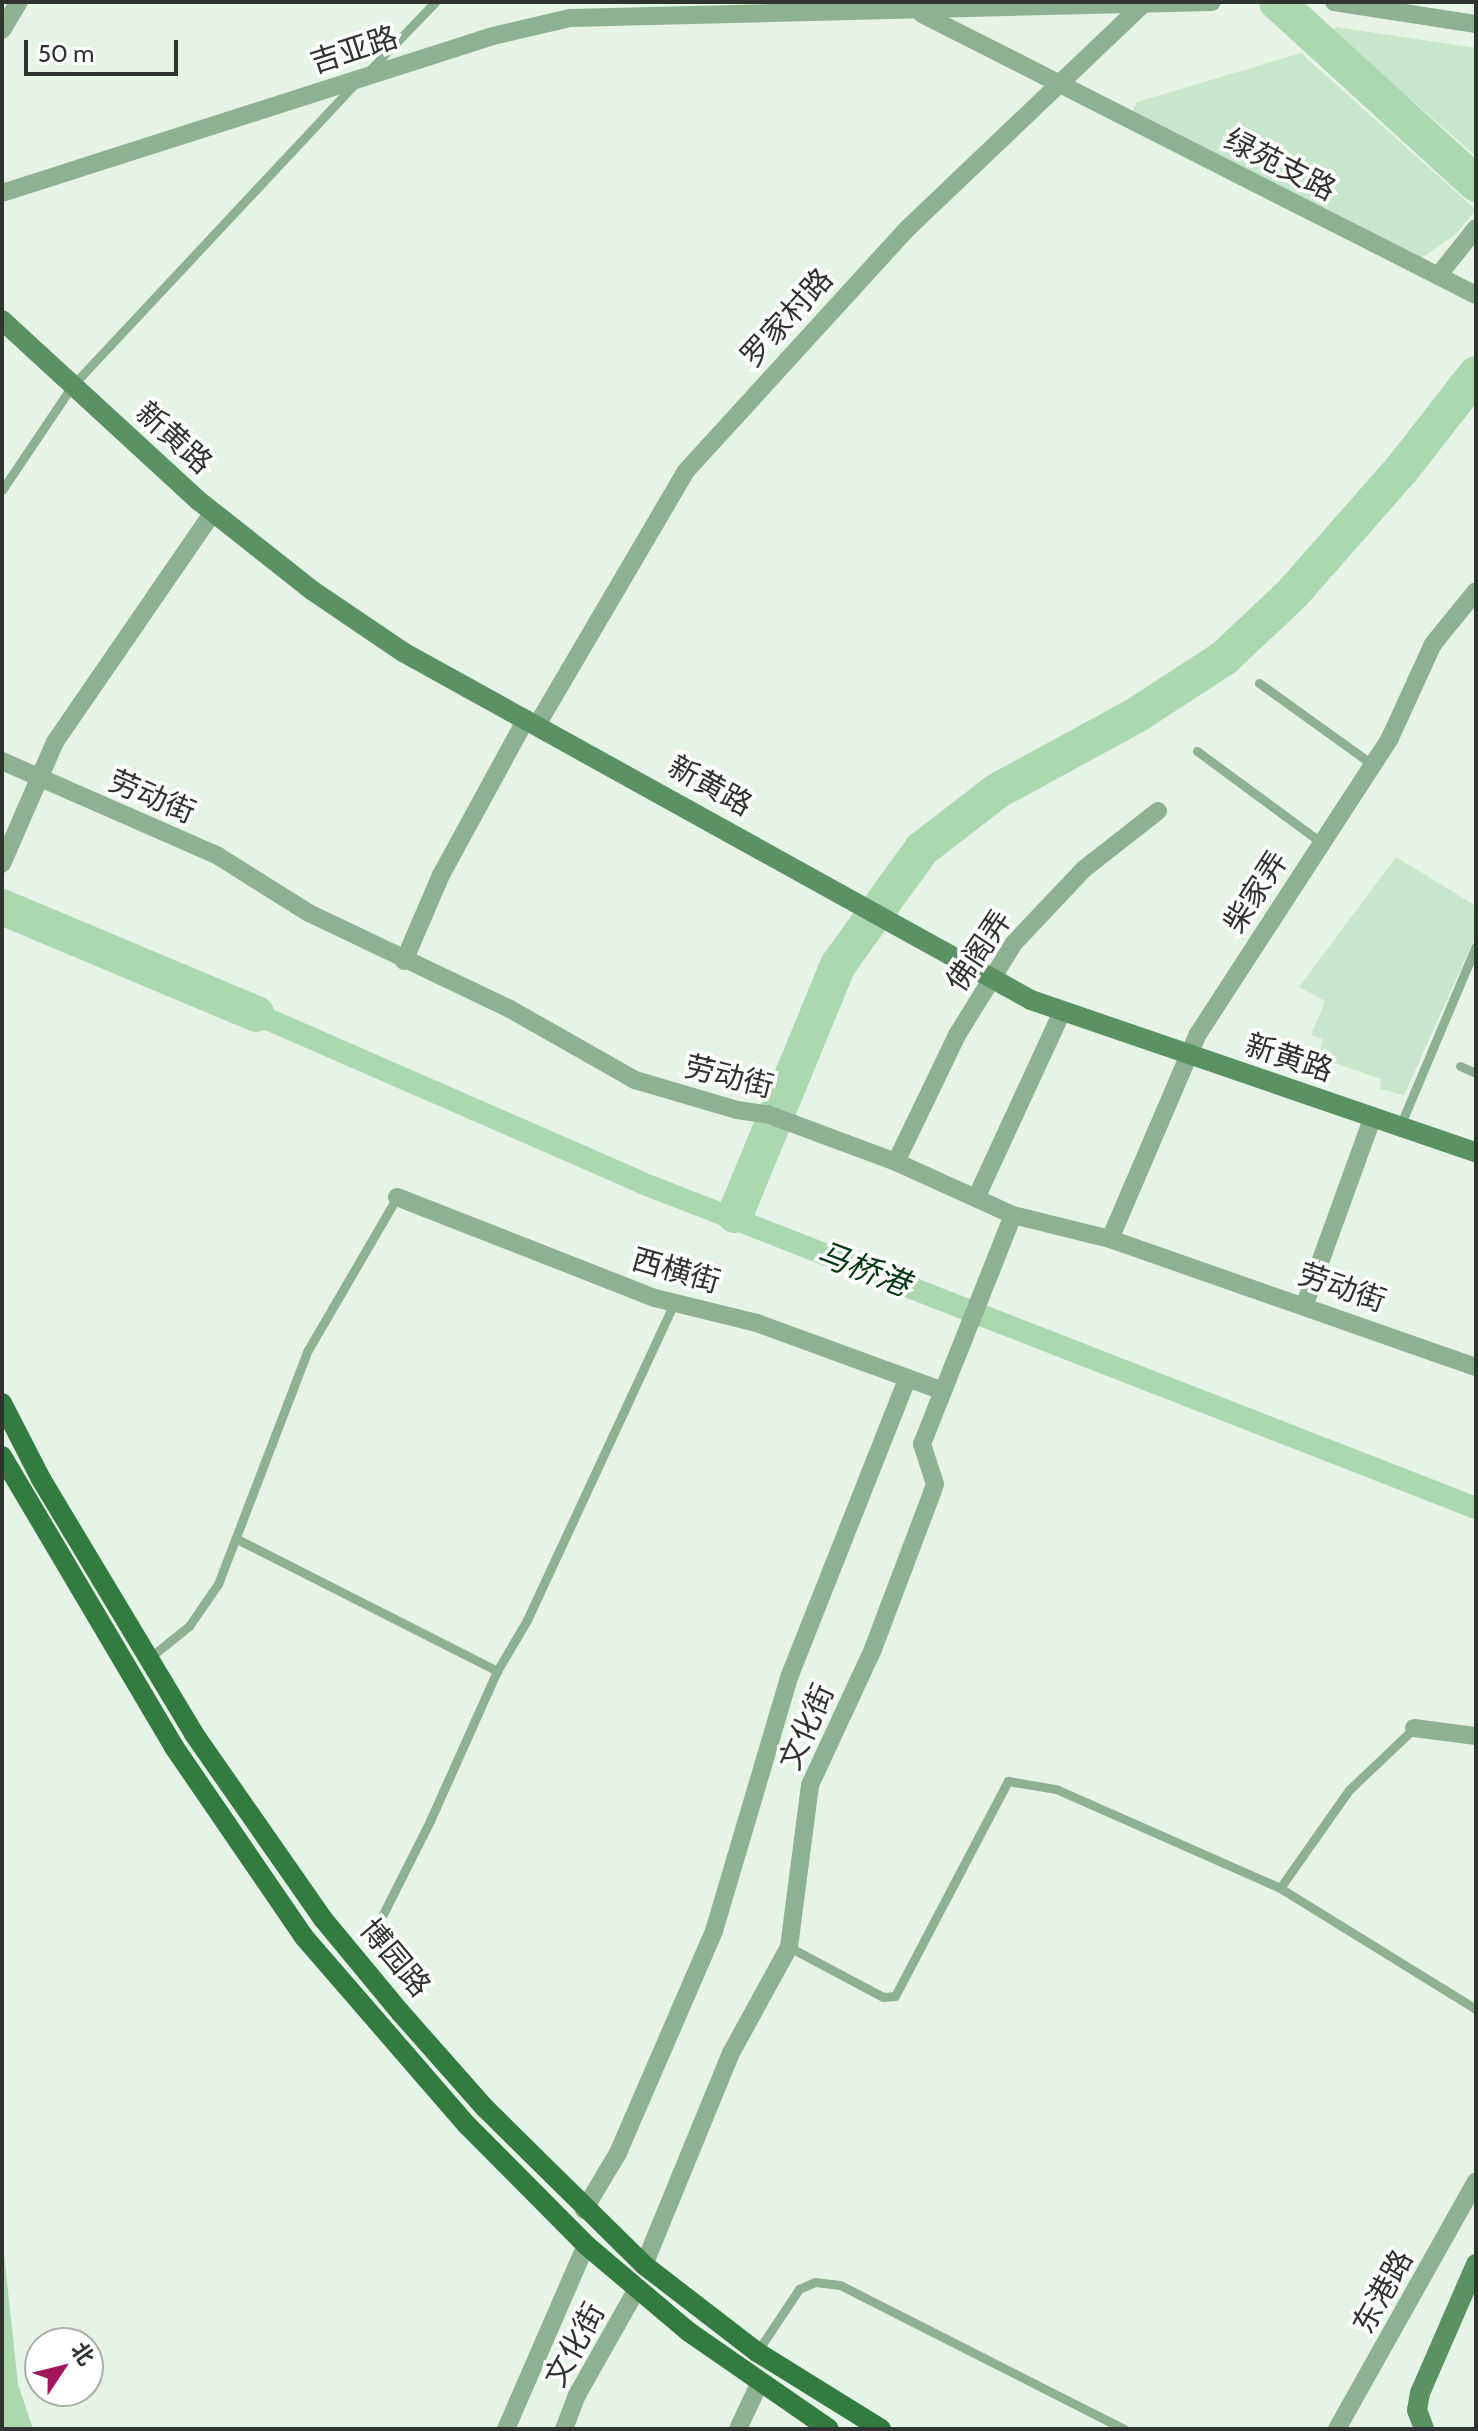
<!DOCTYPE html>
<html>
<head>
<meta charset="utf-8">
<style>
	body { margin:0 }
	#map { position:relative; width:1478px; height:2431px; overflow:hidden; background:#e6f3e7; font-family:Cabin,"Noto Sans SC",sans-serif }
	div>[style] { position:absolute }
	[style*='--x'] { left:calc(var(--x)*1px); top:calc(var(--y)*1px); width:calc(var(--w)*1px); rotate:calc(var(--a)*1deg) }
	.green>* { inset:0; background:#c8e6cb }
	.water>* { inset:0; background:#abd8af }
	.canal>* { height:22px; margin:-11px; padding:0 11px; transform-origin:11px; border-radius:11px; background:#abd8af }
	.river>* { height:36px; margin:-18px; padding:0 18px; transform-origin:18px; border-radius:18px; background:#abd8af }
	.lane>* { height:9px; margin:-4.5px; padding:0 4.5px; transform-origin:4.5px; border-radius:4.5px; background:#8db191 }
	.street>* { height:18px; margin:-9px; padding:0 9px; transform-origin:9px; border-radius:9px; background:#8db191 }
	.secondary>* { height:20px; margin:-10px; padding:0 10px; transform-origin:10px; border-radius:10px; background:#5b9263 }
	.primary>* { height:20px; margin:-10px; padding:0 10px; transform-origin:10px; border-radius:10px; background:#347b42 }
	span { translate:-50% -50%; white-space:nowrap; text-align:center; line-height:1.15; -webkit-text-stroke:7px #fff; paint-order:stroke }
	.street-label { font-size:30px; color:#303430 }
	.water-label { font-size:32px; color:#043812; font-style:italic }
	.frame { position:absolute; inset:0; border:4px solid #303430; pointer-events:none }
	.north { position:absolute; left:24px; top:2327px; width:80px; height:80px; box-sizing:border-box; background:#fff; border:2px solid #acaeac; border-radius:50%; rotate:55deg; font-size:22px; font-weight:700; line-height:32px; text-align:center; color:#303430 }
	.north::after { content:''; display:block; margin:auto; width:28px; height:36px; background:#a3155c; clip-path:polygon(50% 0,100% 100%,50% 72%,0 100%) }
	.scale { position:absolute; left:24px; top:40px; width:154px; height:36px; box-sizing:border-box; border:4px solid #303430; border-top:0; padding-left:10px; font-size:24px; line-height:28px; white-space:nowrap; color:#303430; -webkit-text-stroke:6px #fff; paint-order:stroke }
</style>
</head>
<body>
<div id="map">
	<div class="green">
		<i style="clip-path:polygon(1336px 27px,1476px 48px,1476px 156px,1332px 31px)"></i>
		<i style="clip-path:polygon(1301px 53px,1476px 210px,1454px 236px,1421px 258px,1132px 112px,1137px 102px)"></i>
		<i style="clip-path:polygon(1396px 857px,1476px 906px,1476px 935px,1404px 1095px,1380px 1089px,1381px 1079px,1318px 1057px,1323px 1039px,1311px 1035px,1325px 1001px,1299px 987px)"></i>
	</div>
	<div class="water">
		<i style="clip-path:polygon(2px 2236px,18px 2384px,33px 2429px,2px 2429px)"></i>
	</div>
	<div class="canal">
		<i style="--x:256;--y:1014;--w:421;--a:23.6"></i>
		<i style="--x:642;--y:1183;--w:895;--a:21.29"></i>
	</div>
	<div class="river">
		<i style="--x:1277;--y:2;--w:270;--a:42.4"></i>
		<i style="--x:2;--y:907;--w:276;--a:22.8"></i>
		<i style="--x:735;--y:1215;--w:270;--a:-67.6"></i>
		<i style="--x:838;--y:965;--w:143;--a:-54.1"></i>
		<i style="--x:922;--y:849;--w:95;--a:-37.7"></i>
		<i style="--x:997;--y:791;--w:161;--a:-28.6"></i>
		<i style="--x:1138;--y:714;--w:103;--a:-33.1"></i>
		<i style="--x:1224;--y:658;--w:93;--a:-43.3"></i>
		<i style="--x:1292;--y:594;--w:167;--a:-48.7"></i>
		<i style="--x:1402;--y:469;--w:120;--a:-52.1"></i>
	</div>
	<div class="lane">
		<i style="--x:367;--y:73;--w:98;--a:-46.2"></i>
		<i style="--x:2;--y:490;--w:125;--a:-56.1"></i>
		<i style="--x:72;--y:386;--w:415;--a:-46.9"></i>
		<i style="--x:1259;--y:683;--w:140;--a:35.7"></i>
		<i style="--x:1197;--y:751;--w:155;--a:36.4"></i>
		<i style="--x:1460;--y:1066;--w:17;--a:24"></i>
		<i style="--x:1400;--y:1126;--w:195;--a:-67.1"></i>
		<i style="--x:237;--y:1539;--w:292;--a:26.9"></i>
		<i style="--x:497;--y:1671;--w:164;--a:114.1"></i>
		<i style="--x:430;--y:1821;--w:127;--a:116.8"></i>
		<i style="--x:148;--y:1659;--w:53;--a:-38.8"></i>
		<i style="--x:189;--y:1626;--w:51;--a:-55.4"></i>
		<i style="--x:218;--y:1584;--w:251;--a:-69"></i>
		<i style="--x:308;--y:1350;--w:177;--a:-59.8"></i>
		<i style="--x:497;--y:1671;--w:59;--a:-59.5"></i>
		<i style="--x:527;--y:1620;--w:349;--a:-65.1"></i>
		<i style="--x:1280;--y:1888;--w:120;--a:-54.9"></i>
		<i style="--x:1349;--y:1790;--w:90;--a:-43.6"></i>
		<i style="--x:789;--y:1947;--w:106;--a:28"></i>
		<i style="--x:883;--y:1997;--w:12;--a:-5"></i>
		<i style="--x:895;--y:1996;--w:243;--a:-62.3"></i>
		<i style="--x:1008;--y:1781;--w:49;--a:9.5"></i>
		<i style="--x:1056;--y:1789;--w:245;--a:23.8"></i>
		<i style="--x:1280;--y:1888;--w:230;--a:31.7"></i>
		<i style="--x:757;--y:2352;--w:76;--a:-56.3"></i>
		<i style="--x:799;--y:2289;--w:17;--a:-24"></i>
		<i style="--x:815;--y:2282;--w:25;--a:7"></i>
		<i style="--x:840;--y:2285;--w:318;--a:26.9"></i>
	</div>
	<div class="street">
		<i style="--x:1334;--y:2;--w:144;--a:8.8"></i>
		<i style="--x:922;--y:14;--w:621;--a:26.9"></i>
		<i style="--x:2;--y:30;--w:33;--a:-59"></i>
		<i style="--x:2;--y:193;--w:515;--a:-17.73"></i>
		<i style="--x:493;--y:36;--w:79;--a:-13.2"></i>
		<i style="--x:570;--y:18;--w:642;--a:-1.43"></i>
		<i style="--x:1438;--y:276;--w:61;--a:-51.6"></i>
		<i style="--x:537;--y:725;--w:294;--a:-59.6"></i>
		<i style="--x:686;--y:471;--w:329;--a:-47.6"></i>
		<i style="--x:908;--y:228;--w:325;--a:-43.6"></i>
		<i style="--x:2;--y:761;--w:236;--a:23.7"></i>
		<i style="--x:218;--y:856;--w:107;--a:32.1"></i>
		<i style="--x:309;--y:913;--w:223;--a:25.5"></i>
		<i style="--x:510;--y:1009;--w:144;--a:29.6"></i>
		<i style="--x:635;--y:1080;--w:106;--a:16.4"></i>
		<i style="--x:737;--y:1110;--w:30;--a:8"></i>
		<i style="--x:767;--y:1114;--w:138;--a:20.4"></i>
		<i style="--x:896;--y:1162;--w:128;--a:24.4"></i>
		<i style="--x:1013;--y:1215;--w:100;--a:13.9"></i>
		<i style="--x:1110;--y:1239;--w:388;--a:19.3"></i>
		<i style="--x:2;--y:864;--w:133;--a:-66.5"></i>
		<i style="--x:55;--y:742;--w:279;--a:-55.5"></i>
		<i style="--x:404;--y:961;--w:94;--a:-66.7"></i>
		<i style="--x:441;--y:875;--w:178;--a:-61.4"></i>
		<i style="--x:896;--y:1162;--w:141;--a:-64.3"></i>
		<i style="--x:957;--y:1035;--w:108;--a:-58.2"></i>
		<i style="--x:1014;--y:943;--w:102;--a:-46.6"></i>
		<i style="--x:1084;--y:869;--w:94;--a:-38.1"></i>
		<i style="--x:977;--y:1196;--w:200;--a:-65.2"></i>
		<i style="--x:397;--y:1197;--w:277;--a:21.4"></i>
		<i style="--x:655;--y:1298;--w:105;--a:13.8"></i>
		<i style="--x:757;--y:1323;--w:198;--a:20.1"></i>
		<i style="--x:1110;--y:1239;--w:223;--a:-66.8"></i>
		<i style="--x:1198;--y:1034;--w:353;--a:-57"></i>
		<i style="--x:1390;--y:738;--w:103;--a:-65.4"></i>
		<i style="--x:1433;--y:644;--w:68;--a:-50.9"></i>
		<i style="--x:1305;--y:1304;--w:200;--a:-70.1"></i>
		<i style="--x:1414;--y:1728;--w:63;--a:7.4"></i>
		<i style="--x:584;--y:2210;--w:66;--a:-59.2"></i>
		<i style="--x:618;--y:2153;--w:242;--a:-66.6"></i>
		<i style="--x:714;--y:1931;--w:267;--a:-73.5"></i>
		<i style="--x:790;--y:1675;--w:318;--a:-68.4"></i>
		<i style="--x:644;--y:2265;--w:229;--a:-67.7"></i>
		<i style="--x:731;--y:2053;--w:121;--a:-61.3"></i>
		<i style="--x:789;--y:1947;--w:163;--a:-82.6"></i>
		<i style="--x:810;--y:1785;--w:150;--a:-65.1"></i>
		<i style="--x:873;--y:1649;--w:167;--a:-69.3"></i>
		<i style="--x:932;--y:1493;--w:9;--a:-72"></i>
		<i style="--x:935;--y:1484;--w:42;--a:-108"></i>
		<i style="--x:922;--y:1444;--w:246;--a:-68.3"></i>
		<i style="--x:506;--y:2429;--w:201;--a:-66.5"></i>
		<i style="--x:564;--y:2429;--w:36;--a:-69"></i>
		<i style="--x:577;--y:2395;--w:122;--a:-60.5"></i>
		<i style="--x:738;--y:2429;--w:50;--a:-65"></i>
		<i style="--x:1337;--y:2429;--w:284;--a:-60.7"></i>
	</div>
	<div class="secondary">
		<i style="--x:2;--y:320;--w:268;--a:42.6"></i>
		<i style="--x:199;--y:501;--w:145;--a:38.3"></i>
		<i style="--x:313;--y:591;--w:109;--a:34.1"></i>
		<i style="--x:403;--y:652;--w:718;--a:28.99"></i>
		<i style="--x:1031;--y:1000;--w:470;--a:18.9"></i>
		<i style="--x:1424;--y:2429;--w:20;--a:-110"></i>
		<i style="--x:1417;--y:2410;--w:17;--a:-80"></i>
		<i style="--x:1420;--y:2393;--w:141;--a:-66.5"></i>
	</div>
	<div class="primary">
		<i style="--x:2;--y:1403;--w:85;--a:62.8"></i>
		<i style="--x:41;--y:1479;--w:297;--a:59"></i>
		<i style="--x:194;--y:1734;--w:226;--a:55.1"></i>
		<i style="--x:323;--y:1919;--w:121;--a:50.4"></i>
		<i style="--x:400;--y:2012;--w:128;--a:48.5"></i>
		<i style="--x:485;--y:2108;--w:223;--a:44.6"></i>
		<i style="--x:644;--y:2265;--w:143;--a:37.6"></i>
		<i style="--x:757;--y:2352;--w:146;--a:31.8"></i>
		<i style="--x:2;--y:1456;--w:338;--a:59.4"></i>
		<i style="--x:174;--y:1747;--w:230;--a:55.6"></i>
		<i style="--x:304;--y:1937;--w:249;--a:49.1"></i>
		<i style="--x:467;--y:2125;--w:169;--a:45.2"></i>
		<i style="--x:586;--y:2245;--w:135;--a:40.2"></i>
		<i style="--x:689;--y:2332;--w:170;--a:34.7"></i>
	</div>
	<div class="street-label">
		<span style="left:354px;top:50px;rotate:-18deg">吉亚路</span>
		<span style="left:1280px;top:165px;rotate:27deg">绿苑支路</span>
		<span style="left:787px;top:318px;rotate:-48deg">罗家村路</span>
		<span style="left:174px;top:438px;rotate:42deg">新黄路</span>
		<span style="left:710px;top:786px;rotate:29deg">新黄路</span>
		<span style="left:152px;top:797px;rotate:23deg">劳动街</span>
		<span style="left:1256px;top:892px;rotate:-57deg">柴家弄</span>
		<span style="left:979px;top:951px;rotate:-56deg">佛阁弄</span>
		<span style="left:1289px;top:1058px;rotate:18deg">新黄路</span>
		<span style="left:729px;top:1077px;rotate:14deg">劳动街</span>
		<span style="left:676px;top:1271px;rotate:16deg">西横街</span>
		<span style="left:1342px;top:1288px;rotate:19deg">劳动街</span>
		<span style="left:807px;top:1727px;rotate:-66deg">文化街</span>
		<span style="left:395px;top:1958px;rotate:50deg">博园路</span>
		<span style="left:1383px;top:2292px;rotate:-61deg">东港路</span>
		<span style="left:575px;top:2345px;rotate:-61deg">文化街</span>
	</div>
	<div class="water-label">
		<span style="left:863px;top:1269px;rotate:21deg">马桥港</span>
	</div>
	<div class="frame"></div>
	<div class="north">北</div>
	<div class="scale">50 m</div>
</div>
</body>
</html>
